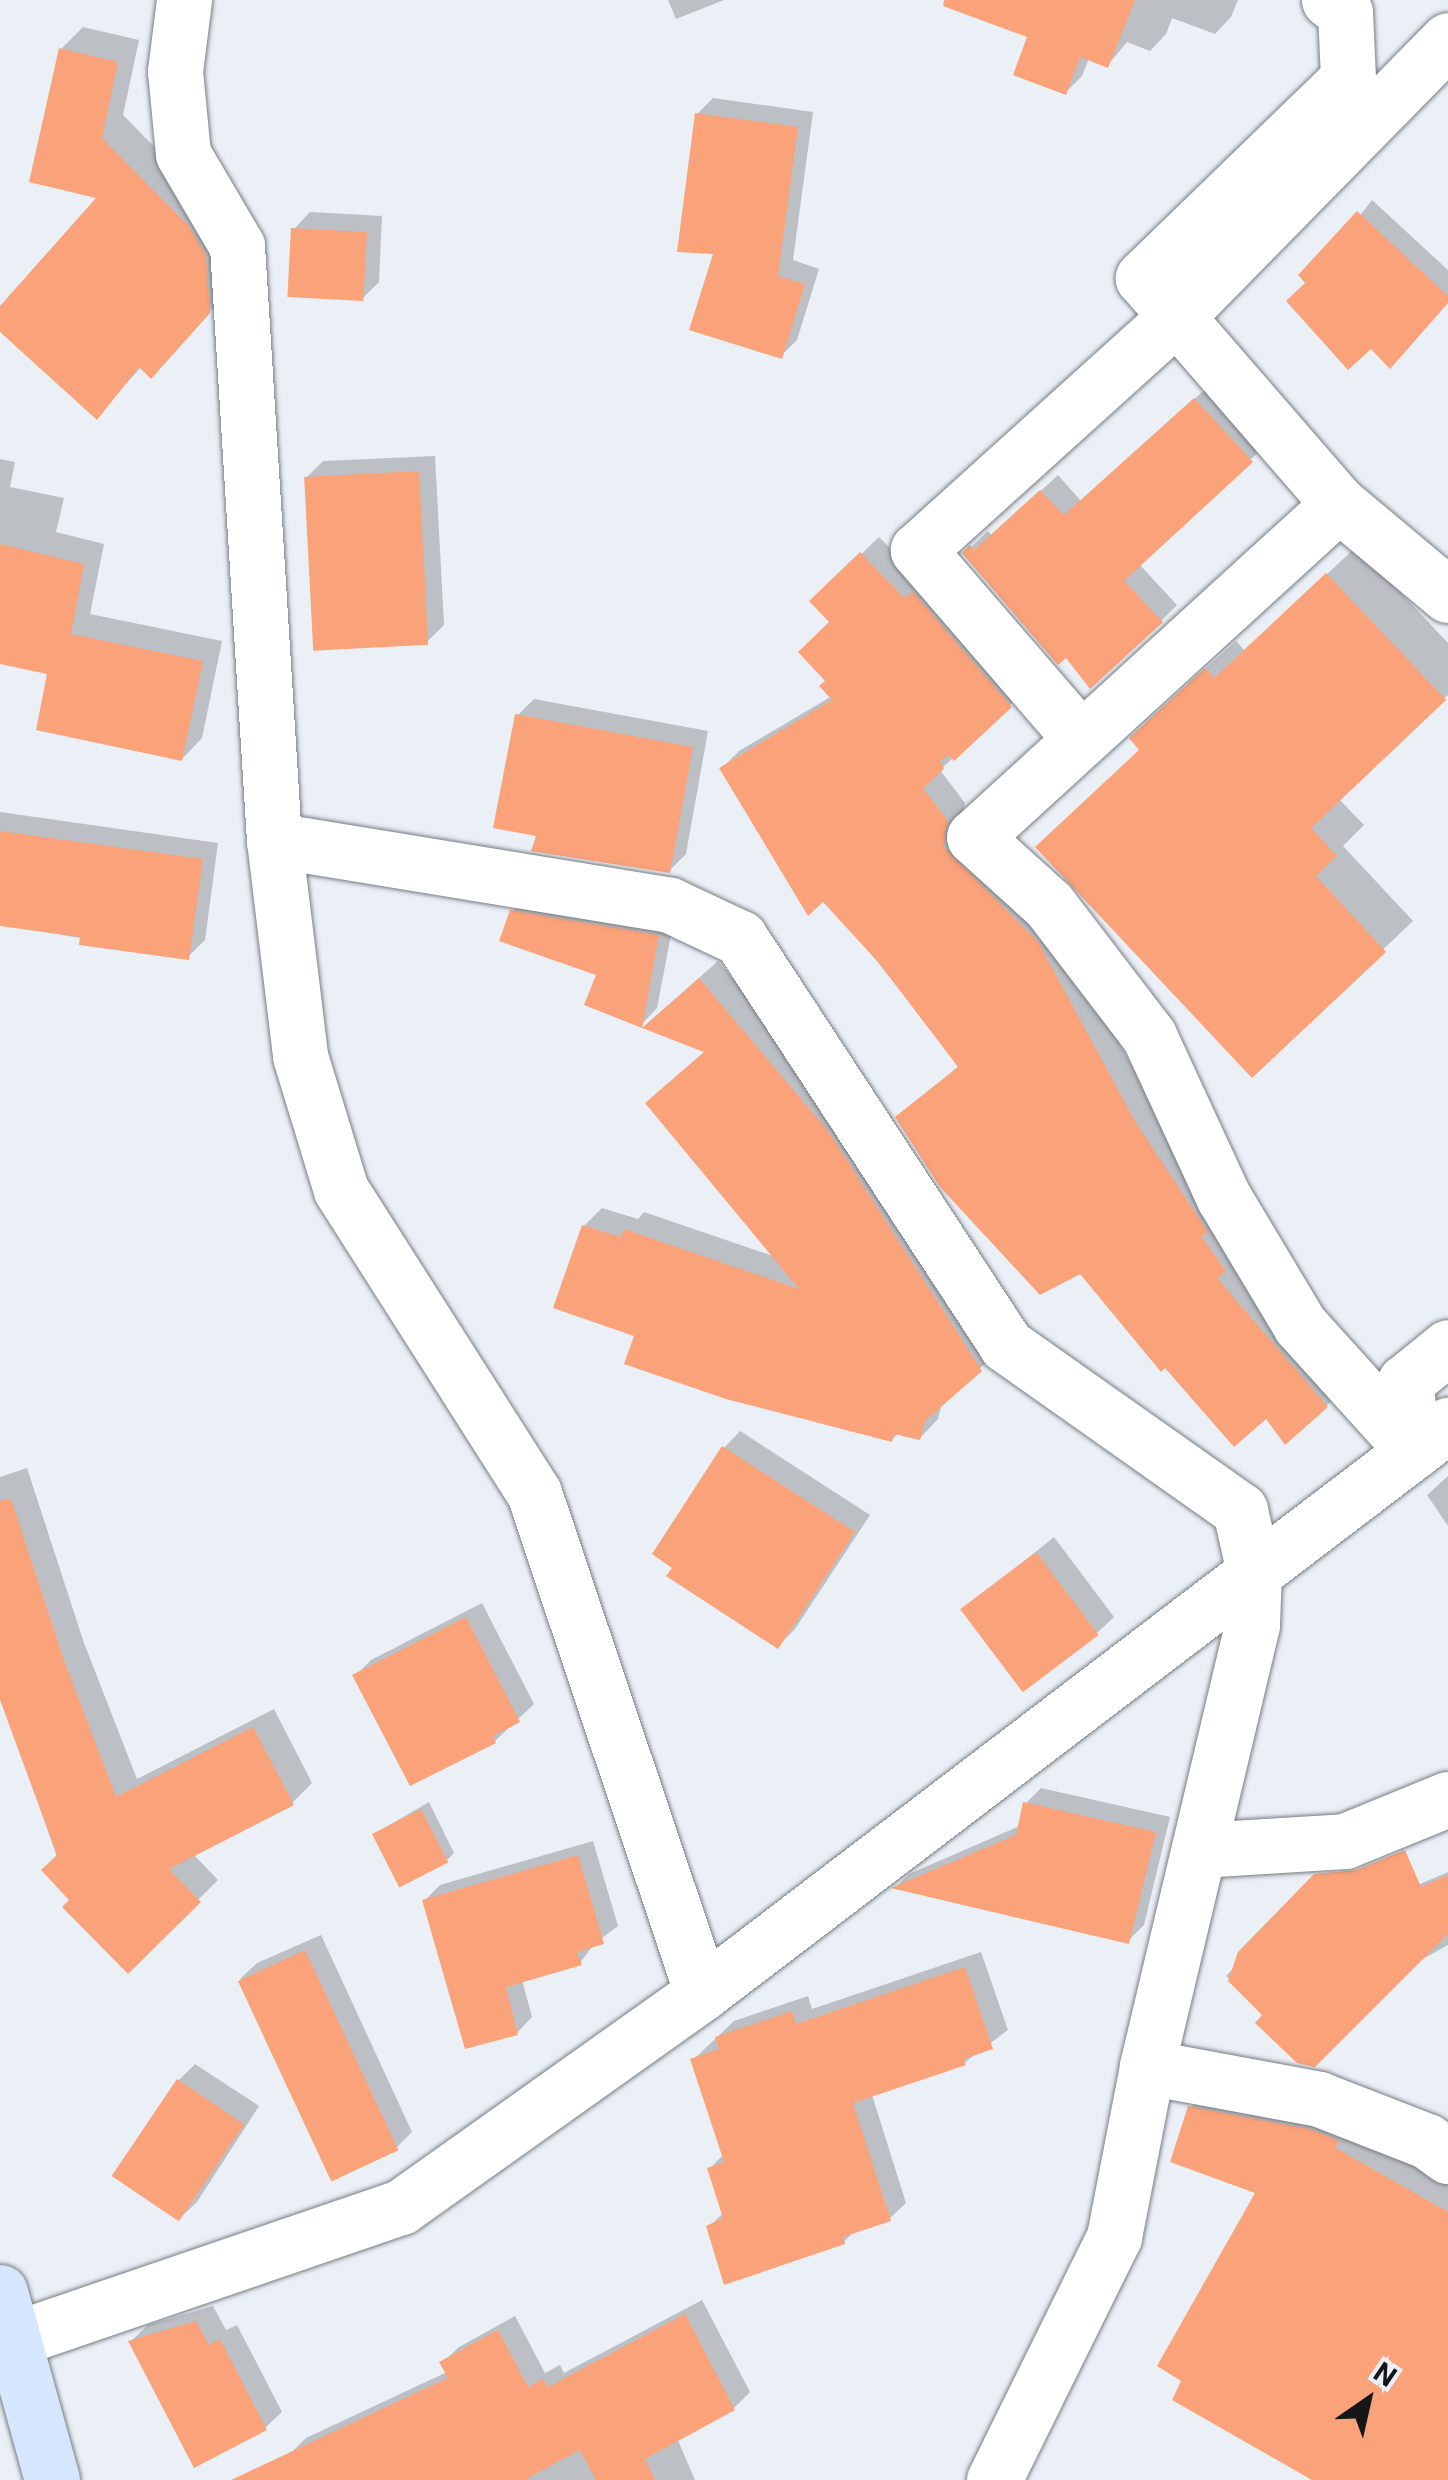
<!DOCTYPE html>
<html>
<head>
<meta charset="utf-8">
<style>
	body { margin:0 }
	#map { position:relative; width:1448px; height:2480px; overflow:hidden; background:#ebf0f7; font-family:Roboto,sans-serif }
	div>[style] { position:absolute }
	[style*='--x'] { left:calc(var(--x)*1px); top:calc(var(--y)*1px); width:calc(var(--w)*1px); rotate:calc(var(--a)*1deg) }
	.shadow>* { inset:0; background:#0003 }
	.building>* { inset:0; background:#faa279; transform-origin:0 0 }
	.roads { filter:drop-shadow(0 0 2px #787d82) drop-shadow(0 0 2px #787d82) }
	.minor>* { height:55px; margin:-27.5px; padding:0 27.5px; transform-origin:27.5px; border-radius:27.5px; background:#fff }
	.primary>* { height:55px; margin:-27.5px; padding:0 27.5px; transform-origin:27.5px; border-radius:27.5px; background:#d6e6ff }
	span { translate:-50% -50%; white-space:nowrap; text-align:center; line-height:1.15; -webkit-text-stroke:9px #ebf0f7; paint-order:stroke }
	.north { position:absolute; left:1318px; top:2350px; width:100px; height:100px; -webkit-text-stroke:8px #ebf0f7; paint-order:stroke; rotate:34deg; font-size:28px; font-weight:700; line-height:40px; text-align:center; color:#141618 }
	.north::after { content:''; display:block; margin:auto; width:35px; height:45px; background:#141618; clip-path:polygon(50% 0,100% 100%,50% 72%,0 100%) }
</style>
</head>
<body>
<div id="map">
	<div class="shadow">
		<i style="clip-path:polygon(668px 0,724px 0,676px 19px)"></i>
		<i style="clip-path:polygon(1008px 0,1238px 0,1231px 17px,1215px 34px,1172px 18px,1166px 34px,1150px 51px,1127px 42px,1108px 65px,1089px 58px,1082px 76px,1066px 92px)"></i>
		<i style="clip-path:polygon(83px 27px,139px 40px,123px 115px,210px 203px,231px 288px,173px 353px,142px 366px,97px 416px,0 329px,0 309px,100px 196px,61px 49px)"></i>
		<i style="clip-path:polygon(713px 98px,813px 112px,793px 260px,819px 269px,797px 340px,781px 356px,716px 252px,697px 114px)"></i>
		<i style="clip-path:polygon(1372px 200px,1448px 270px,1448px 301px,1372px 345px,1308px 283px)"></i>
		<i style="clip-path:polygon(310px 212px,382px 216px,379px 282px,362px 299px,294px 229px)"></i>
		<i style="clip-path:polygon(1211px 384px,1267px 444px,1139px 564px,1177px 605px,1161px 621px,1066px 654px,965px 553px,988px 531px,992px 536px,1058px 475px,1081px 501px)"></i>
		<i style="clip-path:polygon(435px 456px,444px 625px,427px 642px,307px 477px,323px 461px)"></i>
		<i style="clip-path:polygon(0 459px,15px 462px,10px 487px,64px 498px,56px 532px,104px 544px,90px 614px,222px 641px,202px 738px,182px 759px,50px 672px,0 661px)"></i>
		<i style="clip-path:polygon(879px 537px,1028px 688px,940px 770px,965px 803px,961px 828px,1055px 925px,1153px 1105px,1344px 1388px,1326px 1406px,1267px 1416px,1081px 1270px,898px 1118px,960px 1065px,722px 768px,739px 751px,832px 696px,830px 584px)"></i>
		<i style="clip-path:polygon(1357px 546px,1448px 643px,1448px 695px,1339px 799px,1364px 825px,1343px 846px,1413px 921px,1252px 1074px,1141px 749px,1161px 709px,1236px 641px,1245px 651px)"></i>
		<i style="clip-path:polygon(534px 699px,708px 731px,686px 854px,669px 871px,540px 834px,517px 716px)"></i>
		<i style="clip-path:polygon(0 812px,218px 843px,205px 940px,188px 957px,0 924px)"></i>
		<i style="clip-path:polygon(529px 895px,674px 919px,657px 1008px,641px 1025px,600px 973px,512px 912px)"></i>
		<i style="clip-path:polygon(718px 961px,846px 1112px,999px 1351px,942px 1403px,938px 1419px,920px 1438px,899px 1432px,892px 1440px,637px 1334px,584px 1226px,602px 1208px,638px 1219px,644px 1212px,776px 1257px,707px 1051px,663px 1010px)"></i>
		<i style="clip-path:polygon(740px 1431px,870px 1515px,795px 1629px,778px 1646px,724px 1448px)"></i>
		<i style="clip-path:polygon(27px 1468px,84px 1643px,137px 1779px,274px 1709px,312px 1783px,292px 1803px,193px 1854px,218px 1880px,138px 1960px,72px 1900px,0 1693px,0 1477px)"></i>
		<i style="clip-path:polygon(1448px 1476px,1448px 1526px,1427px 1495px)"></i>
		<i style="clip-path:polygon(1054px 1537px,1114px 1617px,1097px 1633px,964px 1610px)"></i>
		<i style="clip-path:polygon(482px 1603px,534px 1704px,495px 1741px,355px 1676px,371px 1660px)"></i>
		<i style="clip-path:polygon(1041px 1788px,1170px 1817px,1144px 1925px,1128px 1941px,896px 1887px,909px 1874px,1020px 1826px,1026px 1803px)"></i>
		<i style="clip-path:polygon(429px 1802px,454px 1853px,446px 1861px,374px 1834px)"></i>
		<i style="clip-path:polygon(593px 1841px,618px 1926px,594px 1944px,580px 1963px,522px 1980px,532px 2017px,517px 2033px,425px 1900px,440px 1885px)"></i>
		<i style="clip-path:polygon(1448px 1872px,1448px 1945px,1414px 1964px,1266px 2015px,1226px 1976px,1240px 1961px)"></i>
		<i style="clip-path:polygon(321px 1935px,412px 2132px,395px 2149px,240px 1979px,257px 1963px)"></i>
		<i style="clip-path:polygon(981px 1952px,1008px 2030px,964px 2063px,872px 2095px,906px 2203px,889px 2219px,855px 2230px,844px 2242px,709px 2227px,724px 2212px,710px 2168px,724px 2154px,693px 2060px,734px 2021px,808px 1996px,812px 2009px)"></i>
		<i style="clip-path:polygon(195px 2064px,259px 2106px,197px 2202px,180px 2218px,118px 2176px,179px 2080px)"></i>
		<i style="clip-path:polygon(1219px 2079px,1448px 2168px,1448px 2480px,1318px 2480px,1258px 2191px,1190px 2108px)"></i>
		<i style="clip-path:polygon(702px 2300px,750px 2392px,734px 2408px,677px 2438px,695px 2480px,303px 2480px,290px 2454px,306px 2438px,447px 2372px,442px 2363px,459px 2347px,515px 2316px,545px 2373px,560px 2365px,564px 2373px)"></i>
		<i style="clip-path:polygon(213px 2306px,226px 2330px,237px 2325px,282px 2412px,265px 2428px,131px 2341px,148px 2325px)"></i>
	</div>
	<div class="building">
		<i style="clip-path:polygon(944px 0,1135px 0,1108px 68px,1080px 57px,1066px 95px,1013px 75px,1027px 37px,943px 6px)"></i>
		<i style="clip-path:polygon(59px 48px,118px 62px,102px 138px,188px 225px,206px 255px,210px 313px,151px 379px,139px 367px,97px 420px,0 332px,0 306px,96px 198px,29px 182px)"></i>
		<i style="clip-path:polygon(695px 113px,798px 127px,778px 276px,805px 284px,782px 359px,689px 330px,713px 254px,677px 252px)"></i>
		<i style="clip-path:polygon(1357px 211px,1448px 296px,1448px 303px,1390px 369px,1371px 349px,1348px 370px,1286px 301px,1305px 283px,1298px 275px)"></i>
		<i style="left:291px;top:228px;width:76px;height:69px;rotate:3deg"></i>
		<i style="clip-path:polygon(1194px 398px,1253px 462px,1124px 581px,1163px 622px,1090px 689px,1066px 658px,1058px 665px,962px 553px,970px 545px,974px 550px,1040px 490px,1064px 515px)"></i>
		<i style="left:419px;top:471px;width:174px;height:115px;rotate:87deg"></i>
		<i style="clip-path:polygon(0 544px,84px 564px,71px 634px,203px 661px,182px 761px,36px 730px,47px 674px,0 664px)"></i>
		<i style="clip-path:polygon(860px 552px,904px 598px,913px 592px,1012px 707px,954px 761px,949px 755px,940px 761px,944px 769px,923px 788px,948px 821px,944px 847px,1038px 942px,1136px 1123px,1208px 1232px,1201px 1236px,1226px 1271px,1217px 1278px,1328px 1407px,1285px 1445px,1266px 1419px,1234px 1447px,1165px 1368px,1161px 1372px,1080px 1274px,1040px 1295px,940px 1187px,895px 1117px,958px 1067px,879px 963px,823px 902px,808px 916px,719px 768px,832px 700px,819px 686px,825px 681px,798px 652px,829px 622px,809px 601px)"></i>
		<i style="clip-path:polygon(1326px 573px,1446px 700px,1311px 828px,1337px 856px,1316px 876px,1386px 952px,1252px 1078px,1035px 847px,1139px 750px,1129px 738px,1205px 668px,1214px 678px)"></i>
		<i style="clip-path:polygon(515px 714px,693px 747px,670px 873px,531px 851px,536px 836px,493px 828px)"></i>
		<i style="clip-path:polygon(0 831px,203px 859px,189px 960px,79px 945px,80px 937px,0 926px)"></i>
		<i style="clip-path:polygon(510px 910px,659px 935px,642px 1028px,584px 1005px,596px 975px,499px 941px)"></i>
		<i style="clip-path:polygon(699px 978px,828px 1131px,982px 1371px,925px 1421px,920px 1440px,894px 1434px,892px 1442px,726px 1399px,624px 1364px,634px 1336px,553px 1308px,582px 1225px,621px 1237px,624px 1229px,799px 1289px,645px 1103px,704px 1052px,642px 1028px)"></i>
		<i style="clip-path:polygon(722px 1446px,855px 1532px,778px 1649px,666px 1576px,672px 1568px,652px 1554px)"></i>
		<i style="clip-path:polygon(11px 1499px,65px 1663px,116px 1797px,253px 1727px,294px 1805px,169px 1869px,201px 1902px,128px 1974px,62px 1907px,69px 1900px,41px 1870px,57px 1855px,0 1700px,0 1501px)"></i>
		<i style="left:1036px;top:1552px;width:104px;height:95px;rotate:53deg"></i>
		<i style="clip-path:polygon(466px 1617px,520px 1722px,493px 1736px,496px 1743px,410px 1786px,352px 1675px)"></i>
		<i style="clip-path:polygon(1023px 1802px,1156px 1832px,1129px 1944px,891px 1888px,1016px 1835px)"></i>
		<i style="left:421px;top:1809px;width:60px;height:55px;rotate:63deg"></i>
		<i style="clip-path:polygon(1405px 1850px,1421px 1887px,1448px 1875px,1448px 1934px,1315px 2067px,1297px 2063px,1255px 2023px,1262px 2015px,1228px 1981px,1238px 1952px,1314px 1874px,1356px 1870px)"></i>
		<i style="clip-path:polygon(578px 1855px,604px 1944px,577px 1952px,582px 1965px,506px 1987px,518px 2035px,465px 2049px,422px 1900px)"></i>
		<i style="left:305px;top:1950px;width:221px;height:74px;rotate:65deg"></i>
		<i style="clip-path:polygon(965px 1967px,993px 2049px,964px 2059px,966px 2065px,853px 2103px,891px 2221px,843px 2237px,845px 2244px,724px 2285px,706px 2226px,723px 2218px,707px 2168px,724px 2162px,690px 2059px,719px 2049px,715px 2037px,792px 2011px,796px 2024px)"></i>
		<i style="left:177px;top:2079px;width:81px;height:117px;rotate:34deg"></i>
		<i style="clip-path:polygon(1188px 2106px,1310px 2129px,1338px 2140px,1336px 2148px,1448px 2212px,1448px 2480px,1312px 2480px,1172px 2400px,1181px 2381px,1157px 2366px,1255px 2193px,1170px 2162px)"></i>
		<i style="clip-path:polygon(685px 2314px,735px 2410px,645px 2459px,655px 2480px,596px 2480px,580px 2450px,524px 2480px,231px 2480px,448px 2378px,439px 2362px,498px 2330px,528px 2387px,543px 2379px,548px 2387px)"></i>
		<i style="clip-path:polygon(196px 2321px,209px 2345px,220px 2339px,267px 2430px,194px 2468px,128px 2341px)"></i>
	</div>
	<div class="roads">
		<div class="minor">
			<i style="--x:184;--y:0;--w:72;--a:97.2"></i>
			<i style="--x:175;--y:71;--w:83;--a:84.5"></i>
			<i style="--x:183;--y:154;--w:107;--a:59.6"></i>
			<i style="--x:237;--y:246;--w:595;--a:86.44"></i>
			<i style="--x:274;--y:840;--w:218;--a:83.1"></i>
			<i style="--x:300;--y:1056;--w:140;--a:73"></i>
			<i style="--x:341;--y:1190;--w:359;--a:57.5"></i>
			<i style="--x:534;--y:1493;--w:527;--a:71.43"></i>
			<i style="--x:1329;--y:0;--w:20;--a:37"></i>
			<i style="--x:1345;--y:12;--w:67;--a:87.4"></i>
			<i style="--x:1348;--y:79;--w:286;--a:135.9"></i>
			<i style="--x:1143;--y:278;--w:299;--a:49.1"></i>
			<i style="--x:1339;--y:504;--w:142;--a:39.9"></i>
			<i style="--x:1339;--y:504;--w:494;--a:137.6"></i>
			<i style="--x:974;--y:837;--w:101;--a:42.2"></i>
			<i style="--x:1049;--y:905;--w:165;--a:52.6"></i>
			<i style="--x:1149;--y:1036;--w:179;--a:65.2"></i>
			<i style="--x:1224;--y:1198;--w:148;--a:59.1"></i>
			<i style="--x:1300;--y:1325;--w:170;--a:47.9"></i>
			<i style="--x:1081;--y:739;--w:250;--a:-130.8"></i>
			<i style="--x:918;--y:550;--w:348;--a:-42.1"></i>
			<i style="--x:1176;--y:317;--w:388;--a:-45.5"></i>
			<i style="--x:274;--y:840;--w:401;--a:9.3"></i>
			<i style="--x:670;--y:905;--w:77;--a:25.2"></i>
			<i style="--x:740;--y:938;--w:486;--a:56.8"></i>
			<i style="--x:1006;--y:1345;--w:286;--a:35.2"></i>
			<i style="--x:1240;--y:1510;--w:64;--a:77.3"></i>
			<i style="--x:1254;--y:1572;--w:53;--a:92.2"></i>
			<i style="--x:1252;--y:1625;--w:454;--a:103.4"></i>
			<i style="--x:1147;--y:2067;--w:173;--a:101"></i>
			<i style="--x:1114;--y:2237;--w:271;--a:116.3"></i>
			<i style="--x:1414;--y:1451;--w:70;--a:-97.4"></i>
			<i style="--x:1405;--y:1382;--w:55;--a:-39.1"></i>
			<i style="--x:1199;--y:1850;--w:146;--a:-3.5"></i>
			<i style="--x:1345;--y:1841;--w:111;--a:-22.2"></i>
			<i style="--x:1147;--y:2067;--w:175;--a:10.5"></i>
			<i style="--x:1319;--y:2099;--w:116;--a:21.3"></i>
			<i style="--x:1427;--y:2141;--w:26;--a:36"></i>
			<i style="--x:15;--y:2339;--w:408;--a:-18.9"></i>
			<i style="--x:401;--y:2207;--w:369;--a:-35.4"></i>
			<i style="--x:702;--y:1993;--w:938;--a:-37.29"></i>
		</div>
		<div class="primary">
			<i style="--x:0;--y:2292;--w:195;--a:74.5"></i>
		</div>
	</div>
	<div class="north">N</div>
</div>
</body>
</html>
